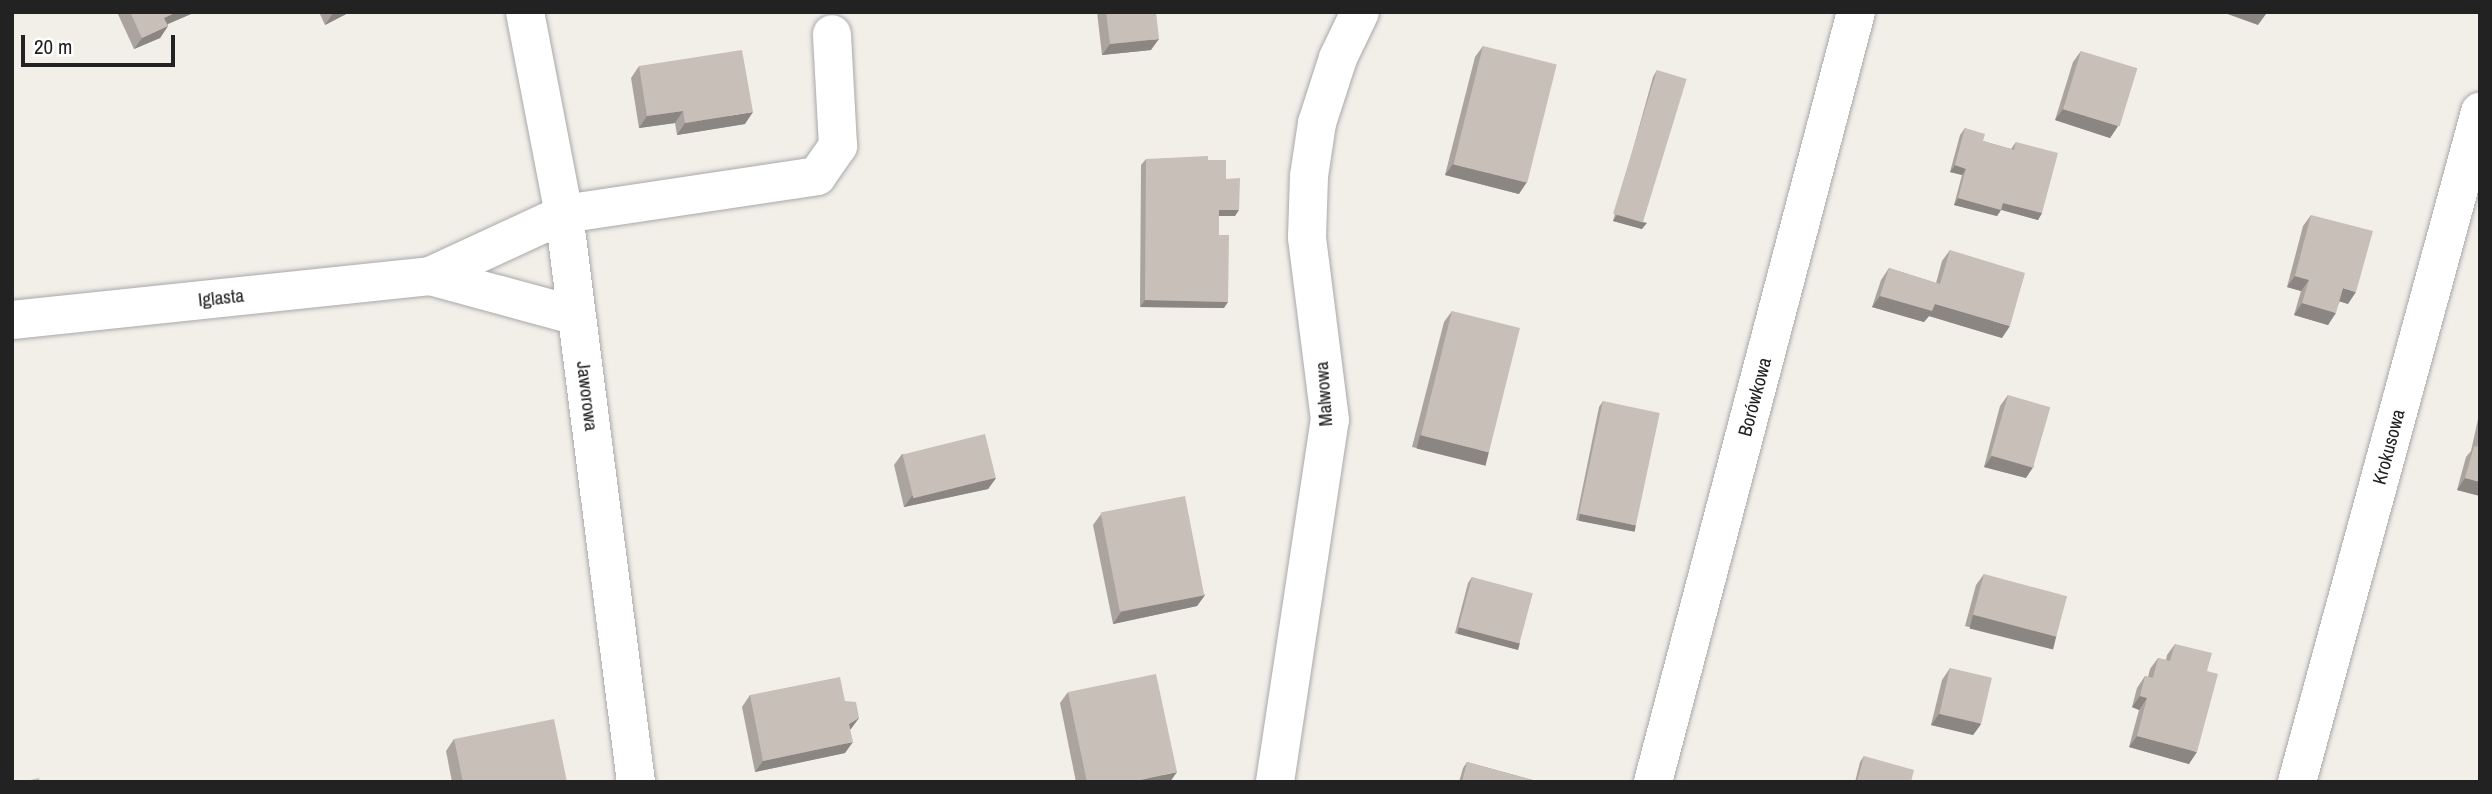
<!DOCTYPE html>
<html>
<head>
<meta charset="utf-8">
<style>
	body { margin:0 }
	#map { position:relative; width:2492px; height:794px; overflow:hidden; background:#f2efe9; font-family:"Archivo Narrow",sans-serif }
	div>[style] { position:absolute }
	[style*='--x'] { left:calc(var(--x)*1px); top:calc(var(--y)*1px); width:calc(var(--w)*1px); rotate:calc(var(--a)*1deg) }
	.roads { filter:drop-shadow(0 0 2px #a9a9a9) drop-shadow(0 0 2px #a9a9a9) }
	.minor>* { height:38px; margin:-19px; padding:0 19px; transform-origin:19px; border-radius:19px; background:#fff }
	.wall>* { inset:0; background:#aba49e }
	.shaded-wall>* { inset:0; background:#8b8681; transform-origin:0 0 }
	.building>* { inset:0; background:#c7bfb8; transform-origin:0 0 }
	span { translate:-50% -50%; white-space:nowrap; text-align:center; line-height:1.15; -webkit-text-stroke:6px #fff; paint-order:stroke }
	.street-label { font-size:19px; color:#222 }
	.frame { position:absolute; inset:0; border:14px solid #222; pointer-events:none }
	.scale { position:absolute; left:21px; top:35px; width:154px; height:32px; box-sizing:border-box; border:4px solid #222; border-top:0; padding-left:9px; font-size:21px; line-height:24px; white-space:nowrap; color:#222; -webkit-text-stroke:5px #fff; paint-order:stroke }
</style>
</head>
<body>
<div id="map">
	<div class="roads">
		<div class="minor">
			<i style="--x:525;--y:12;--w:206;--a:79.1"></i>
			<i style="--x:564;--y:214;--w:573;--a:82.78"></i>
			<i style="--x:430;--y:276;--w:148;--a:-24.8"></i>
			<i style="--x:564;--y:214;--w:256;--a:-8.5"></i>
			<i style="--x:817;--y:176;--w:37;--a:-55"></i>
			<i style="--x:838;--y:146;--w:112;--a:-93.1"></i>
			<i style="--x:12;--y:320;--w:420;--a:-6"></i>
			<i style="--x:430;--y:276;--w:152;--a:15.2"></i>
			<i style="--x:1275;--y:782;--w:366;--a:-81.4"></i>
			<i style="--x:1330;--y:420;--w:184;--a:-97.2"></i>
			<i style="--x:1307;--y:237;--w:61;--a:-88.1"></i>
			<i style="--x:1309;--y:176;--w:54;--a:-81.4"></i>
			<i style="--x:1317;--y:123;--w:68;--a:-72.1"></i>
			<i style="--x:1338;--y:58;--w:51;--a:-64.4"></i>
			<i style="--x:1653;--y:782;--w:796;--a:-75.23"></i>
			<i style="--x:2297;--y:782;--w:695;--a:-74.72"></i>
		</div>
	</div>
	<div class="wall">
		<i style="clip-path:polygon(117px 12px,192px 12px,191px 14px,168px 24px,168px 26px,160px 38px,134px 49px)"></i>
		<i style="clip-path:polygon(319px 12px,350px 12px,325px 25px)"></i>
		<i style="clip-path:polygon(1097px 12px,1156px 12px,1151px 50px,1102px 55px)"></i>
		<i style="clip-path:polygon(1483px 46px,1519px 194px,1445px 175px,1475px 57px)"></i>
		<i style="clip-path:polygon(2081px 51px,2118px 126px,2110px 138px,2055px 120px,2073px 62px)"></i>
		<i style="clip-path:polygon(639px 66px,745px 124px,677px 135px,675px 123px,639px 128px,631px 78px)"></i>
		<i style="clip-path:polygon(1657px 70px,1642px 229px,1613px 221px,1653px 77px)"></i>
		<i style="clip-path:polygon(1965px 128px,1983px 141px,2011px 149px,2016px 142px,2042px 213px,2038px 220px,2001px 210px,1997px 216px,1954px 205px,1962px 175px,1950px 172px,1960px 135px)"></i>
		<i style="clip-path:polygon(1146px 159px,1208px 160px,1226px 179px,1235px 216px,1219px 216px,1219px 235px,1224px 308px,1140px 307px,1141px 165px)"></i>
		<i style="clip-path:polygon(2311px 215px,2348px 304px,2340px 301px,2328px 325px,2294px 315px,2301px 291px,2287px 287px,2303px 226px)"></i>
		<i style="clip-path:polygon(1950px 250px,2002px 338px,1929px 316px,1924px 322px,1872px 307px,1881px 280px,1889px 268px,1936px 283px,1942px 261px)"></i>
		<i style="clip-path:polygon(1452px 311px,1481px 464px,1412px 447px,1444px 322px)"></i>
		<i style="clip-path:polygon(2008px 395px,2026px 478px,1984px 467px,2000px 406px)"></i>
		<i style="clip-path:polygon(1603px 401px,1632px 531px,1576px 520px,1599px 407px)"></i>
		<i style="clip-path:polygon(2480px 410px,2480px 496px,2457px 490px,2466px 457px,2471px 451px)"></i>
		<i style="clip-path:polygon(902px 454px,996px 478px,988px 489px,904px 507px,894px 465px)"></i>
		<i style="clip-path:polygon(1101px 514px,1205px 595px,1197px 606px,1113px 624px,1093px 525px)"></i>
		<i style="clip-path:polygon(1984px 574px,2048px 647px,1965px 626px,1976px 585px)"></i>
		<i style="clip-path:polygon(1472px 577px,1520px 643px,1515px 649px,1455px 633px,1468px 583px)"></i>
		<i style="clip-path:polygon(2175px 644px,2207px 671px,2189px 764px,2129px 747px,2139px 710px,2132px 707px,2137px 688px,2145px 676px,2148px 677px,2150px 669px,2158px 658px,2166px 660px,2167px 655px)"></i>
		<i style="clip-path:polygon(1950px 668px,1981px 724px,1973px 735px,1931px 725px,1942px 680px)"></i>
		<i style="clip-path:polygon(1068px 692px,1170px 782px,1076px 782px,1060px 703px)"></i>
		<i style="clip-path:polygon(750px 695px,845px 701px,859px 718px,850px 729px,845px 753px,755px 772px,742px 707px)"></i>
		<i style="clip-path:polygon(454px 739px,567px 782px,452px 782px,446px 751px)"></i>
		<i style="clip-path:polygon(1864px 756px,1911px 782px,1855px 782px,1860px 762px)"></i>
		<i style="clip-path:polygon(1467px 762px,1540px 782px,1459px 782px,1463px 768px)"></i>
	</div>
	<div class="shaded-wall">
		<i style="clip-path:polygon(177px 12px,192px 12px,191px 14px,156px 29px,164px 18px)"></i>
		<i style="clip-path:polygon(335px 12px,350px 12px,325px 25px,333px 13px)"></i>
		<i style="clip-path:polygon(2222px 12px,2261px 12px,2266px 14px,2258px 25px)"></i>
		<i style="clip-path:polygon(168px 26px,160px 38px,134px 49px,142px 38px)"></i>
		<i style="clip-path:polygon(1159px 39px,1151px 50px,1102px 55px,1110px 44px)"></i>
		<i style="clip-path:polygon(2063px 109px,2118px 126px,2110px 138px,2055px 120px)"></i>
		<i style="clip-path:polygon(683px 111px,675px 123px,639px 128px,647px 116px)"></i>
		<i style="clip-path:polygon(753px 112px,745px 124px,677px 135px,685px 123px)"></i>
		<i style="clip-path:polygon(1453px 164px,1527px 182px,1519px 194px,1445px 175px)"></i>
		<i style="clip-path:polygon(1955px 165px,1966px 169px,1962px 175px,1950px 172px)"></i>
		<i style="clip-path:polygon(1958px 198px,2001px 210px,1997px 216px,1954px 205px)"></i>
		<i style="clip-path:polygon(2003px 203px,2042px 213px,2038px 220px,1999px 209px)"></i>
		<i style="clip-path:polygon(1219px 210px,1239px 210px,1235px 216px,1215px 216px)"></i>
		<i style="clip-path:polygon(1617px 215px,1647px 223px,1642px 229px,1613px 221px)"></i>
		<i style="clip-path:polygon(2295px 276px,2309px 280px,2301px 291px,2287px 287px)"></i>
		<i style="clip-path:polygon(2343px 288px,2356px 292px,2348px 304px,2335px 300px)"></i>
		<i style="clip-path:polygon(1880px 296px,1935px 304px,2010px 326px,2002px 338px,1929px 316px,1924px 322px,1872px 307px)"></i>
		<i style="clip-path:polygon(1145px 300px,1228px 302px,1224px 308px,1140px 307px)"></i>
		<i style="clip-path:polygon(2302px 303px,2336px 313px,2328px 325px,2294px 315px)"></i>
		<i style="left:1420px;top:435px;width:71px;height:14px;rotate:14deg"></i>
		<i style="clip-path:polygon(1992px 456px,2034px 466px,2026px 478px,1984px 467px)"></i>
		<i style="clip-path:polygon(996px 478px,988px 489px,904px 507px,912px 496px)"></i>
		<i style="clip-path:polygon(2465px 478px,2480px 482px,2480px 496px,2457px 490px)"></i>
		<i style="left:1580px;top:514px;width:57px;height:7px;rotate:11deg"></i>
		<i style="clip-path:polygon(1205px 595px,1197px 606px,1113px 624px,1121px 612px)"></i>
		<i style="left:1973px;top:615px;width:86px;height:14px;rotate:14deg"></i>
		<i style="left:1459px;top:627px;width:63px;height:7px;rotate:15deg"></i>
		<i style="clip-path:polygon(2140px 696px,2147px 698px,2139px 710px,2132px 707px)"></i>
		<i style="clip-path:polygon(1939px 714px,1981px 724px,1973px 735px,1931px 725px)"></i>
		<i style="clip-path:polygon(859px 718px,851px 729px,841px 735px,849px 724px)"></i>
		<i style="clip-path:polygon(2137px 736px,2197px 752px,2189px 764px,2129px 747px)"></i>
		<i style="clip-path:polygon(853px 742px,845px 753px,755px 772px,763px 761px)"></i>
		<i style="clip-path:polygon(1177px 772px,1170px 782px,1131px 782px)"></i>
	</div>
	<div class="building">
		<i style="clip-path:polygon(130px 12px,177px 12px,164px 18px,168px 26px,142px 38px)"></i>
		<i style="clip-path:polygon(1106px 12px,1156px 12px,1159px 39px,1110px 44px)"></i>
		<i style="left:1483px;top:46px;width:76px;height:122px;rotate:14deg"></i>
		<i style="clip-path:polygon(742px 50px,753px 112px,685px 123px,683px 111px,647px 116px,639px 66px)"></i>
		<i style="left:2081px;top:51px;width:59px;height:61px;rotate:17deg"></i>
		<i style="left:1657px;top:70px;width:31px;height:150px;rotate:17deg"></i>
		<i style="clip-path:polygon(1965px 128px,1985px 134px,1983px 141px,2014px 150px,2016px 142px,2058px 153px,2042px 213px,2003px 203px,2001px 210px,1958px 198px,1966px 169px,1955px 165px)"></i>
		<i style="clip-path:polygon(1208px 156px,1208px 160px,1226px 160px,1226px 179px,1240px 178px,1239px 210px,1219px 210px,1219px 235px,1229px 235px,1228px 302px,1145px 300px,1146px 159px)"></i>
		<i style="clip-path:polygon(2311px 215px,2373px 231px,2356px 292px,2343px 288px,2336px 313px,2302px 303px,2309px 280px,2295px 276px)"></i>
		<i style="clip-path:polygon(1950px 250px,2025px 273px,2010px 326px,1935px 304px,1932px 311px,1880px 296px,1889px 268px,1940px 284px)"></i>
		<i style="left:1452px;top:311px;width:70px;height:128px;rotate:14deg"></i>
		<i style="left:2008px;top:395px;width:44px;height:63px;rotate:16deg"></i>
		<i style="left:1603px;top:401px;width:58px;height:115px;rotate:12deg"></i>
		<i style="left:985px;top:434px;width:45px;height:85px;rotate:76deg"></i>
		<i style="clip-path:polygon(2480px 435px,2480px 482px,2465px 478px,2474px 446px,2477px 447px)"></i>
		<i style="left:1185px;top:496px;width:101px;height:86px;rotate:79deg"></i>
		<i style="left:1984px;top:574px;width:86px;height:42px;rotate:15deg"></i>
		<i style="left:1472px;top:577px;width:63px;height:52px;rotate:15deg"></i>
		<i style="clip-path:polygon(2175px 644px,2212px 653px,2207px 671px,2218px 674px,2197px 752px,2137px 736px,2147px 698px,2140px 696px,2145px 676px,2153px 678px,2158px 658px,2170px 661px)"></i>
		<i style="left:1950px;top:668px;width:43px;height:47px;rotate:13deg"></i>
		<i style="clip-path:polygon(1156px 674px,1177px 772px,1131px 782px,1087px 782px,1068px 692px)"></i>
		<i style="clip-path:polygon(840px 677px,845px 701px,856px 702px,859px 718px,849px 724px,853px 742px,763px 761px,750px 695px)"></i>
		<i style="clip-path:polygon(554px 719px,567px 782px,463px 782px,454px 739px)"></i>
		<i style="clip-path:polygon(1864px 756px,1914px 770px,1911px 782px,1857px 782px)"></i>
		<i style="clip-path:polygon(1467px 762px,1540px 782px,1462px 782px)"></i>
		<i style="clip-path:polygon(39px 778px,40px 782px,22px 782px)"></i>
	</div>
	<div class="street-label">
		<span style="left:221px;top:298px;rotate:-6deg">Iglasta</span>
		<span style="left:1324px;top:394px;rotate:-94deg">Malwowa</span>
		<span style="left:587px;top:396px;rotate:83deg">Jaworowa</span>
		<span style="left:1755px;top:397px;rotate:-75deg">Borówkowa</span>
		<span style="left:2389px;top:447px;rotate:-75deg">Krokusowa</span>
	</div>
	<div class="frame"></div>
	<div class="scale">20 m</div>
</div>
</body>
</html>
